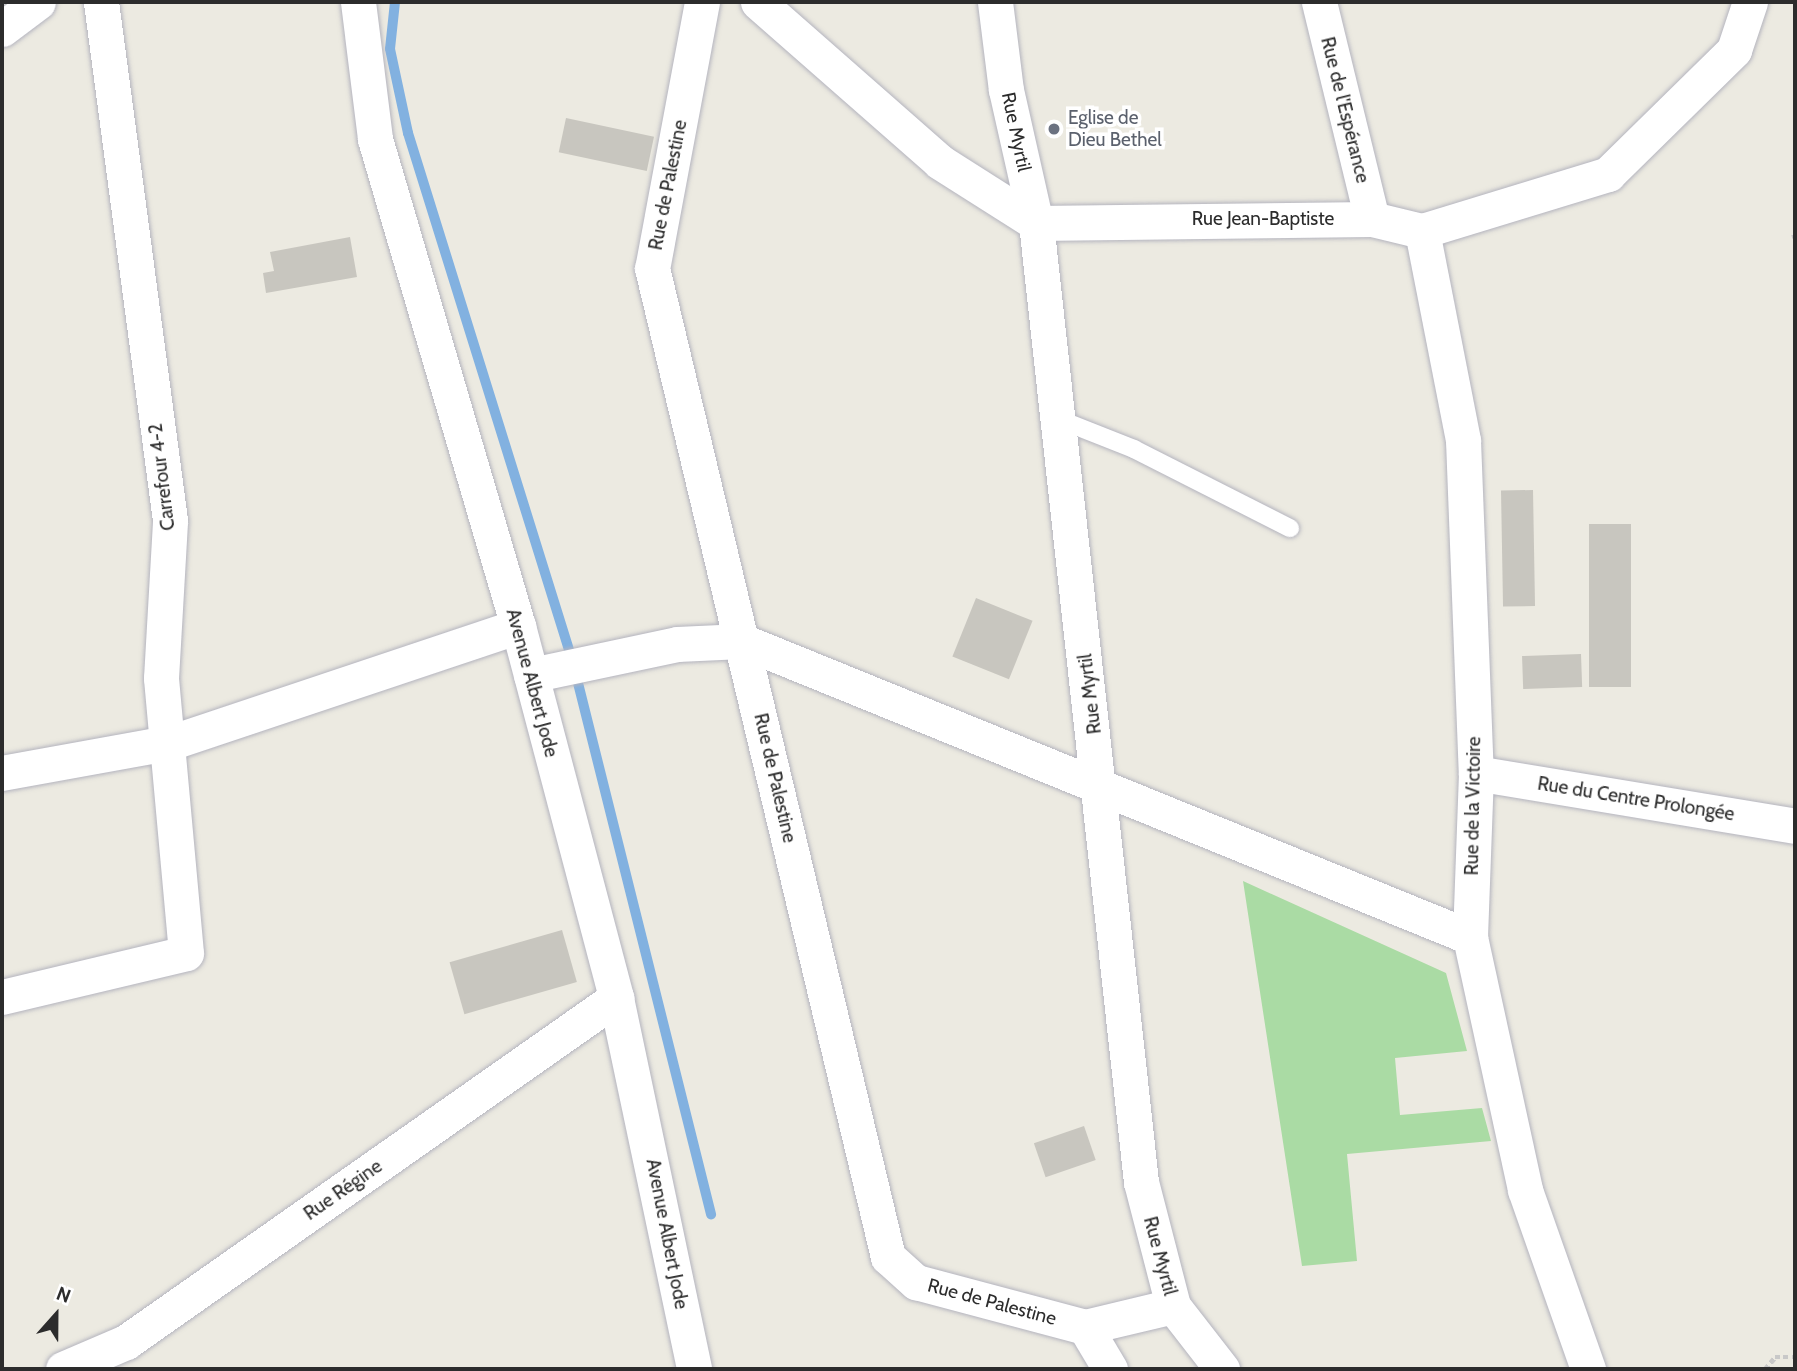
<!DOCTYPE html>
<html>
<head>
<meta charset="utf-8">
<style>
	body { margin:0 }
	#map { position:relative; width:1797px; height:1371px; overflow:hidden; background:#eceae1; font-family:Cabin,sans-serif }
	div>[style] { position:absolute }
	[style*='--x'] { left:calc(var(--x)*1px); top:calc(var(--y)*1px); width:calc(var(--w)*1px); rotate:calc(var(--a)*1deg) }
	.green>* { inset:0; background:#aadba4 }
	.stream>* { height:10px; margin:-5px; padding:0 5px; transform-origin:5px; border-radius:5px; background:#82b1e0 }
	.building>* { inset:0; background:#c8c6bf; transform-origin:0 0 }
	.path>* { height:4.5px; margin-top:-2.25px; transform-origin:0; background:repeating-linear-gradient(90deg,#c8c8c8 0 5px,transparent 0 8.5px) }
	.roads { filter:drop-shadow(0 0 2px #b4b4be) drop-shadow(0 0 2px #b4b4be) }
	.service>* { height:18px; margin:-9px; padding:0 9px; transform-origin:9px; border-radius:9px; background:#fff }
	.minor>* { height:35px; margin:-17.5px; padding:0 17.5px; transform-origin:17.5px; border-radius:17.5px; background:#fff }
	.dots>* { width:19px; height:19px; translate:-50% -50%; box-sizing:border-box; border:4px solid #fff; border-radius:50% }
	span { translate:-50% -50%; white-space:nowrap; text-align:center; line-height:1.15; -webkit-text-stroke:7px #fff; paint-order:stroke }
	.street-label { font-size:19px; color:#2c2c2c }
	.worship-label { font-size:19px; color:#5b616d }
	.left { translate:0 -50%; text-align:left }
	.frame { position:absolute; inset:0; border:4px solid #2c2c2c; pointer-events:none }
	.north { position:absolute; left:21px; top:1280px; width:70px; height:70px; -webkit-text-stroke:5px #fff; paint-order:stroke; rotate:21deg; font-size:19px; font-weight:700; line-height:28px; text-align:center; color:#2c2c2c }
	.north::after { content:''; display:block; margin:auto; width:24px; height:32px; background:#2c2c2c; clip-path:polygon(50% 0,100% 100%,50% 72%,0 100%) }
</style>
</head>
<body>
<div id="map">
	<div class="green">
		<i style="clip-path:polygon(1243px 881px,1446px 973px,1467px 1051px,1395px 1058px,1400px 1115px,1482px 1108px,1491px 1141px,1347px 1154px,1357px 1261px,1302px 1266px)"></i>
	</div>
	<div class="stream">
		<i style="--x:395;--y:2;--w:47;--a:96.1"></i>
		<i style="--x:390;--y:49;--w:86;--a:77.9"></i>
		<i style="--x:408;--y:133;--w:545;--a:72.7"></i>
		<i style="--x:577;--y:679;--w:552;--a:75.94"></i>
	</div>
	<div class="building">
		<i style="left:566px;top:118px;width:90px;height:35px;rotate:12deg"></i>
		<i style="clip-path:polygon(350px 237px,357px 277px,266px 293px,263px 273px,274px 271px,270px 252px)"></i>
		<i style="left:1533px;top:490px;width:116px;height:32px;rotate:89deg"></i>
		<i style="left:1589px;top:524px;width:42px;height:163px"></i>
		<i style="left:976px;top:598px;width:61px;height:63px;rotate:22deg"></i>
		<i style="left:1581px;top:654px;width:33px;height:59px;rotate:88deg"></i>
		<i style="left:562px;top:930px;width:54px;height:117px;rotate:74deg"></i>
		<i style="left:1084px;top:1126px;width:36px;height:53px;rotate:71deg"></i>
	</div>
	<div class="path">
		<i style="--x:1794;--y:234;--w:4;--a:76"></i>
		<i style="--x:1765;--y:1369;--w:16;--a:-50"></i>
		<i style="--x:1775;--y:1357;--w:20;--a:0"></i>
	</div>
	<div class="roads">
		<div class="service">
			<i style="--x:1058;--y:419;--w:82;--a:21.5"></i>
			<i style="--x:1134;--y:449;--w:175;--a:26.9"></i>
		</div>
		<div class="minor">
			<i style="--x:358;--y:2;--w:138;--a:82.9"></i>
			<i style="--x:375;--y:139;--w:508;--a:73.64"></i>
			<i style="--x:518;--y:626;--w:385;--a:75.2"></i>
			<i style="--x:616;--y:998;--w:379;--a:78.1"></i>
			<i style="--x:702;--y:2;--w:271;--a:100.6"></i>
			<i style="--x:652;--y:268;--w:1017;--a:76.58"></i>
			<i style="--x:888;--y:1257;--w:38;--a:42"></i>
			<i style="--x:916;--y:1282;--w:175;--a:14.9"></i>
			<i style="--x:1085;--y:1327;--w:90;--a:-13.4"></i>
			<i style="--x:758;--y:2;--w:242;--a:41.3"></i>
			<i style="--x:940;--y:162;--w:114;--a:32.4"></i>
			<i style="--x:1036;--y:223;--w:336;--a:-0.7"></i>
			<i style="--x:1372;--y:219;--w:51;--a:13.5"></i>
			<i style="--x:1422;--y:231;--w:195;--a:-17"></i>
			<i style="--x:1608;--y:174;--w:177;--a:-44.5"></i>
			<i style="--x:1734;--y:50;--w:51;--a:-71.6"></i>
			<i style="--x:995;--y:2;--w:89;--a:82.9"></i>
			<i style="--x:1006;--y:90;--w:136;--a:77.3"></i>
			<i style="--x:1036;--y:223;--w:965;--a:83.75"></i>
			<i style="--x:1141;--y:1182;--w:128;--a:75.5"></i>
			<i style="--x:1173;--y:1306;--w:80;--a:52.1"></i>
			<i style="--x:1319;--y:2;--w:223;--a:76.3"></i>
			<i style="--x:2;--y:29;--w:45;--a:-36.9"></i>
			<i style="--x:1422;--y:231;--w:213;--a:78.9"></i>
			<i style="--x:1463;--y:440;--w:333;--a:87.8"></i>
			<i style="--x:1476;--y:773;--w:164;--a:92.1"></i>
			<i style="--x:1470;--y:937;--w:259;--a:77.7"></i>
			<i style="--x:1525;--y:1190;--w:190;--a:70.6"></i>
			<i style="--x:531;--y:675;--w:149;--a:-12"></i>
			<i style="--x:677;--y:644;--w:65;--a:-2.6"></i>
			<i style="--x:742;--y:641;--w:786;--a:22.13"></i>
			<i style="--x:2;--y:773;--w:173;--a:-10.3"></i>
			<i style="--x:172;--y:742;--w:365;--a:-18.5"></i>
			<i style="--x:1476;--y:773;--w:323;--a:9.4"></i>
			<i style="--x:2;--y:997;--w:189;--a:-13.4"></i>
			<i style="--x:186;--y:953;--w:276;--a:-95.2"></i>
			<i style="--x:161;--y:678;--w:158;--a:-86.7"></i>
			<i style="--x:170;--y:520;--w:523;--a:-97.59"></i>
			<i style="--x:1085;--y:1327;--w:49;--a:59.2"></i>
			<i style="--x:63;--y:1369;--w:69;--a:-23.2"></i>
			<i style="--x:126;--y:1342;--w:599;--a:-35.07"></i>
		</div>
	</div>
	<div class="dots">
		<i style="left:1054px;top:129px;background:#6b7280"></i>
	</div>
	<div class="street-label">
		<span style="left:1345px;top:110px;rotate:76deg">Rue de l'Espérance</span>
		<span style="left:1016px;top:132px;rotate:78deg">Rue Myrtil</span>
		<span style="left:668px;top:185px;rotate:-79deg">Rue de Palestine</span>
		<span style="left:1263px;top:219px">Rue Jean-Baptiste</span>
		<span style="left:162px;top:477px;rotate:-97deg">Carrefour 4-2</span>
		<span style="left:532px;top:683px;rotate:75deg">Avenue Albert Jode</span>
		<span style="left:1090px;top:694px;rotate:-97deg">Rue Myrtil</span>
		<span style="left:775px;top:778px;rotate:77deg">Rue de Palestine</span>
		<span style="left:1636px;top:799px;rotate:9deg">Rue du Centre Prolongée</span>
		<span style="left:1473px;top:806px;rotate:-89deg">Rue de la Victoire</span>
		<span style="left:343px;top:1190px;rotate:-35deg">Rue Régine</span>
		<span style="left:667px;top:1234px;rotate:79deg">Avenue Albert Jode</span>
		<span style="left:1160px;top:1256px;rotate:75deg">Rue Myrtil</span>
		<span style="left:992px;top:1302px;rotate:15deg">Rue de Palestine</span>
	</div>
	<div class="worship-label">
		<span class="left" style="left:1068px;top:129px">Eglise de<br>Dieu Bethel</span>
	</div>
	<div class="frame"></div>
	<div class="north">N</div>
</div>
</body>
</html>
